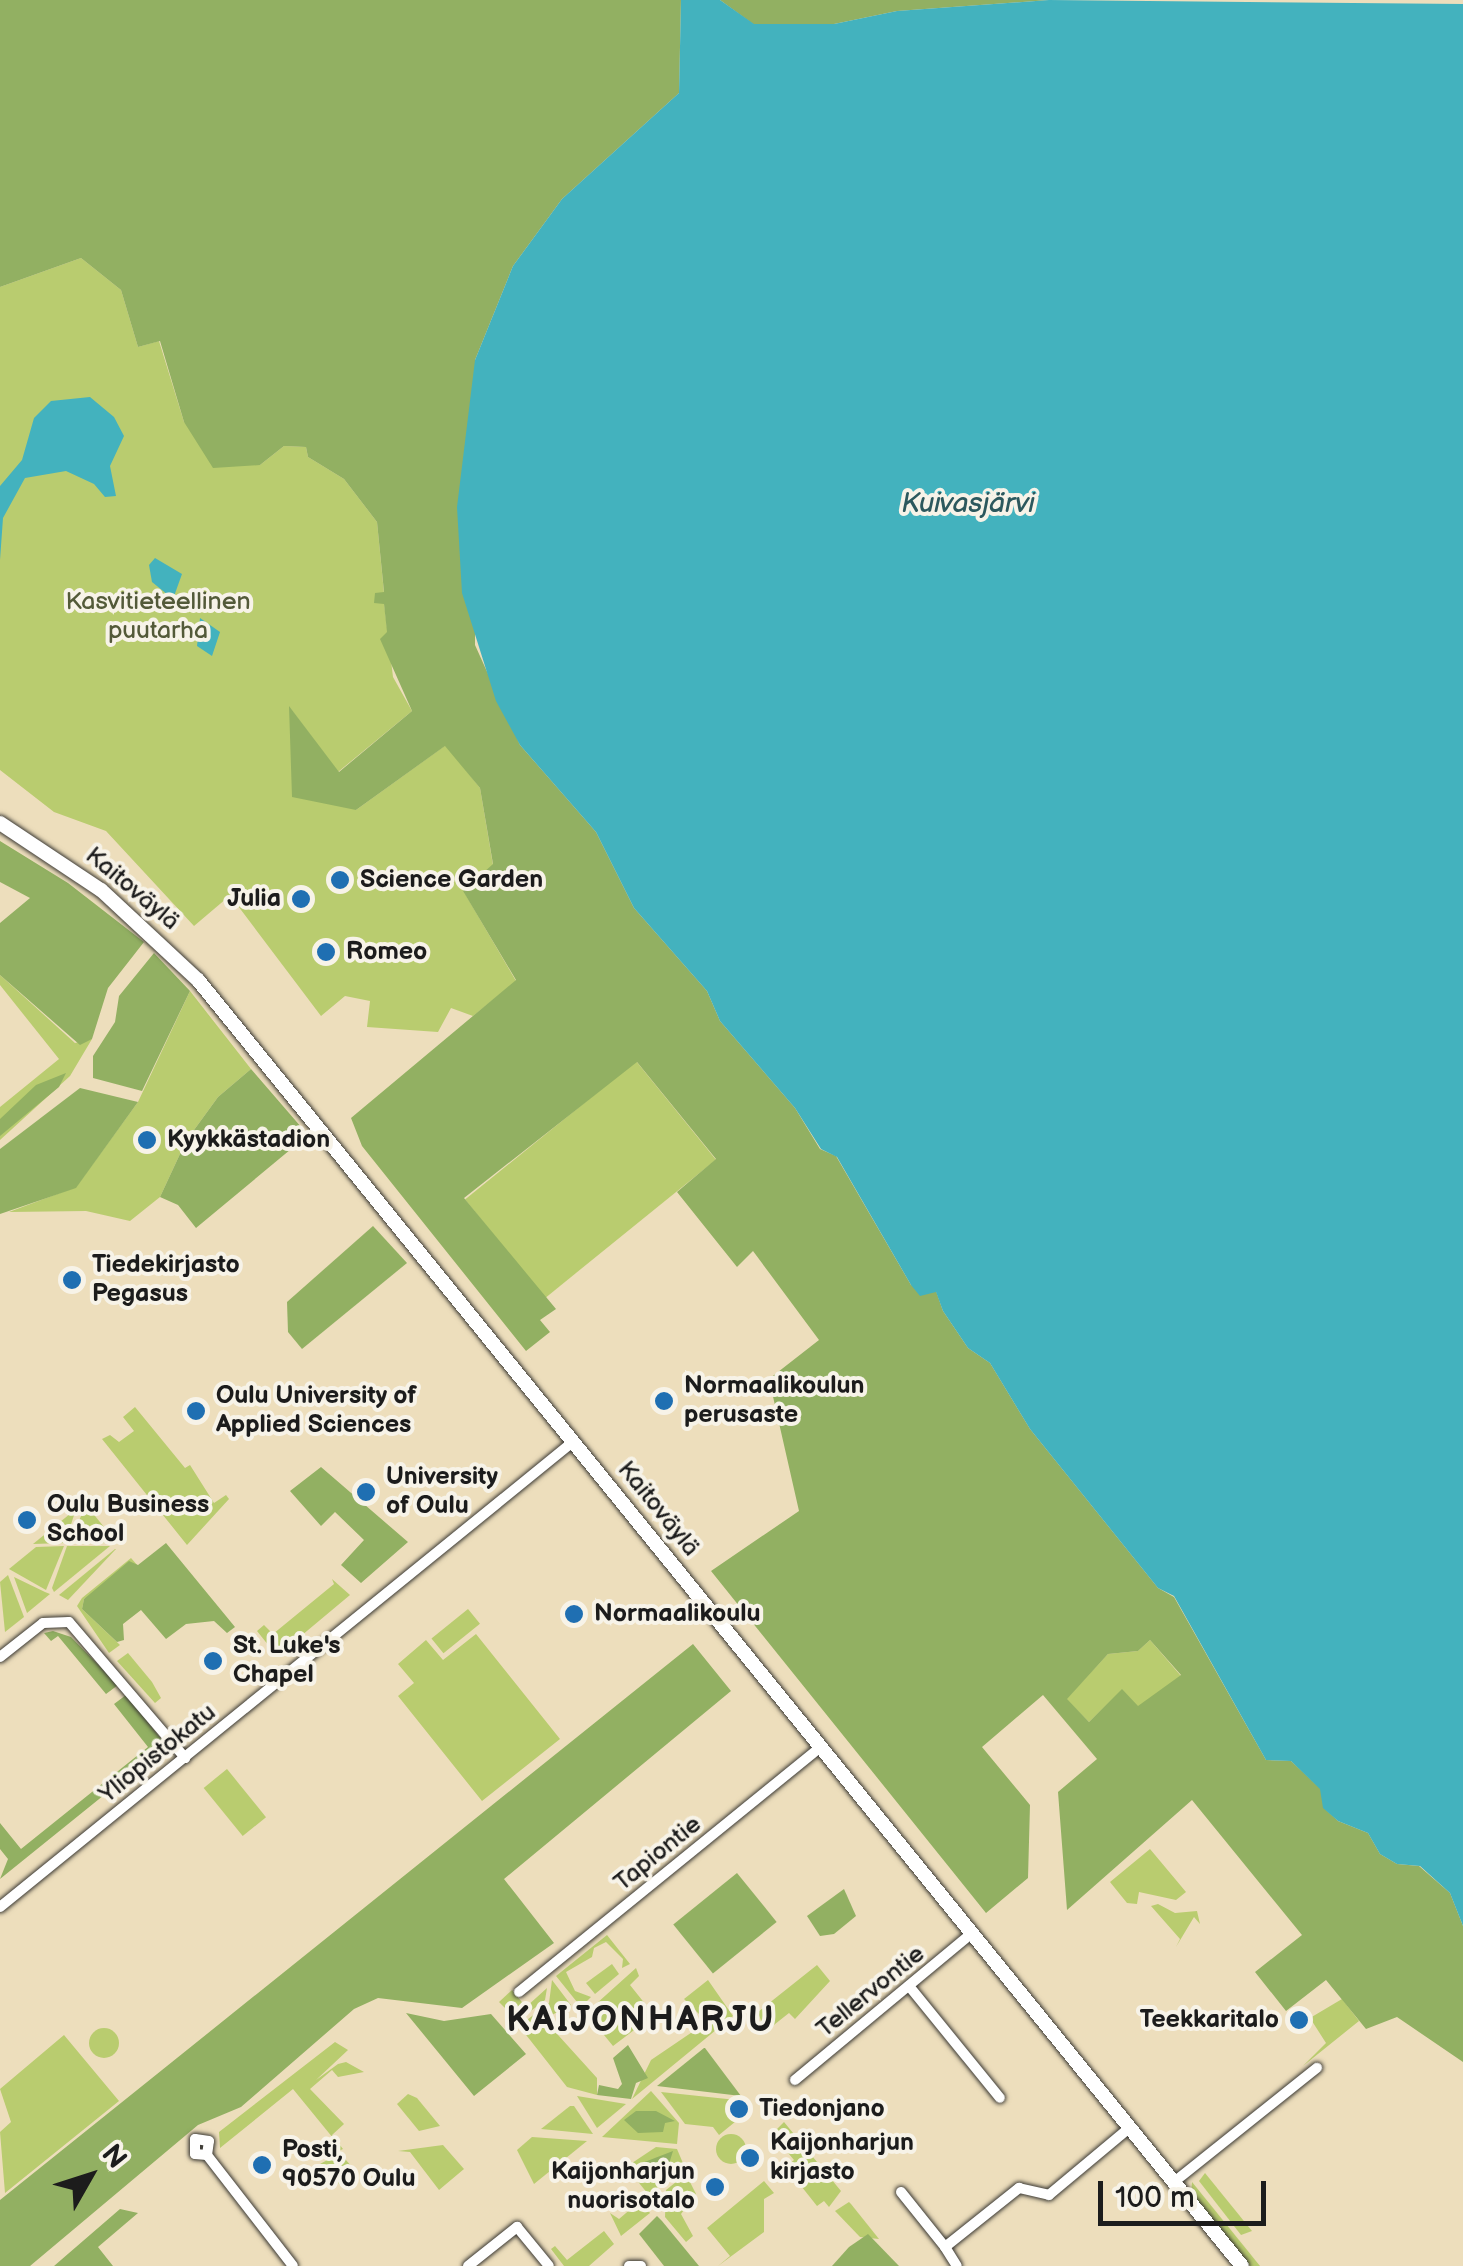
<!DOCTYPE html>
<html>
<head>
<meta charset="utf-8">
<style>
	body { margin:0 }
	#map { position:relative; width:1463px; height:2266px; overflow:hidden; background:#eddebc; font-family:"Balsamiq Sans",sans-serif }
	div>[style] { position:absolute }
	[style*='--x'] { left:calc(var(--x)*1px); top:calc(var(--y)*1px); width:calc(var(--w)*1px); rotate:calc(var(--a)*1deg) }
	.green>* { inset:0; background:#b9cc6f; transform-origin:0 0 }
	.round { border-radius:50% }
	.forest>* { inset:0; background:#92b062; transform-origin:0 0 }
	.water>* { inset:0; background:#43b2be }
	.roads { filter:drop-shadow(0 0 2px #3b3934) drop-shadow(0 0 2px #3b3934) }
	.minor>* { height:10px; margin:-5px; padding:0 5px; transform-origin:5px; border-radius:5px; background:#fff }
	.tertiary>* { height:14px; margin:-7px; padding:0 7px; transform-origin:7px; border-radius:7px; background:#fff }
	.dots>* { width:28px; height:28px; translate:-50% -50%; box-sizing:border-box; border:5px solid #f7f3e8; border-radius:50% }
	span { translate:-50% -50%; white-space:nowrap; text-align:center; line-height:1.15; -webkit-text-stroke:8px #f7f3e8; paint-order:stroke }
	.park-label { font-size:25px; color:#535a39 }
	.poi-label { font-size:25px; color:#1c1c1c; font-weight:700 }
	.left { translate:0 -50%; text-align:left }
	.right { translate:-100% -50%; text-align:right }
	.street-label { font-size:25px; color:#1c1c1c }
	.water-label { font-size:28px; color:#2c585d; font-style:italic }
	.district-label { font-size:35px; color:#1c1c1c; font-weight:700; letter-spacing:2.5px }
	.north { position:absolute; left:40px; top:2126px; width:100px; height:100px; -webkit-text-stroke:8px #f7f3e8; paint-order:stroke; rotate:51deg; font-size:28px; font-weight:700; line-height:40px; text-align:center; color:#1c1c1c }
	.north::after { content:''; display:block; margin:auto; width:35px; height:45px; background:#1c1c1c; clip-path:polygon(50% 0,100% 100%,50% 72%,0 100%) }
	.scale { position:absolute; left:1098px; top:2181px; width:168px; height:45px; box-sizing:border-box; border:5px solid #1c1c1c; border-top:0; padding-left:12px; font-size:30px; line-height:35px; white-space:nowrap; color:#1c1c1c; -webkit-text-stroke:8px #f7f3e8; paint-order:stroke }
</style>
</head>
<body>
<div id="map">
	<div class="green">
		<i style="clip-path:polygon(81px 258px,121px 290px,138px 347px,159px 341px,184px 422px,260px 465px,284px 446px,306px 447px,308px 457px,344px 479px,377px 522px,384px 593px,375px 603px,384px 603px,393px 677px,412px 711px,338px 772px,290px 708px,356px 810px,446px 745px,480px 788px,493px 865px,464px 892px,516px 981px,473px 1016px,451px 1008px,438px 1032px,367px 1027px,370px 1001px,345px 996px,321px 1016px,235px 902px,227px 898px,194px 926px,106px 831px,54px 812px,0 770px,0 287px)"></i>
		<i style="clip-path:polygon(0 975px,75px 1043px,92px 1039px,70px 1076px,0 1140px,0 1107px,59px 1059px,0 985px)"></i>
		<i style="clip-path:polygon(190px 991px,251px 1069px,218px 1097px,186px 1141px,160px 1197px,130px 1221px,86px 1211px,9px 1212px,76px 1187px,138px 1102px)"></i>
		<i style="left:636px;top:1061px;width:127px;height:220px;rotate:51deg"></i>
		<i style="clip-path:polygon(135px 1407px,185px 1468px,190px 1465px,214px 1503px,226px 1495px,229px 1499px,187px 1545px,102px 1439px,110px 1435px,119px 1442px,134px 1431px,123px 1417px)"></i>
		<i style="clip-path:polygon(86px 1505px,109px 1533px,114px 1543px,69px 1543px)"></i>
		<i style="clip-path:polygon(76px 1509px,65px 1543px,33px 1544px)"></i>
		<i style="clip-path:polygon(64px 1546px,46px 1590px,9px 1569px,36px 1547px)"></i>
		<i style="clip-path:polygon(67px 1546px,110px 1546px,54px 1592px,52px 1588px)"></i>
		<i style="clip-path:polygon(116px 1549px,68px 1600px,59px 1595px,115px 1549px)"></i>
		<i style="clip-path:polygon(131px 1558px,138px 1566px,84px 1599px,82px 1609px,120px 1645px,109px 1653px,77px 1606px,82px 1598px)"></i>
		<i style="clip-path:polygon(8px 1575px,24px 1617px,5px 1632px,0 1582px)"></i>
		<i style="clip-path:polygon(14px 1577px,45px 1592px,50px 1594px,27px 1613px)"></i>
		<i style="clip-path:polygon(332px 1579px,350px 1595px,277px 1656px,257px 1631px,264px 1625px,273px 1634px,334px 1584px)"></i>
		<i style="left:468px;top:1609px;width:19px;height:47px;rotate:51deg"></i>
		<i style="clip-path:polygon(476px 1634px,560px 1739px,482px 1801px,398px 1696px,414px 1683px,398px 1664px,426px 1640px,443px 1660px)"></i>
		<i style="clip-path:polygon(1150px 1640px,1181px 1676px,1138px 1707px,1122px 1690px,1089px 1722px,1066px 1699px,1108px 1654px,1138px 1651px)"></i>
		<i style="clip-path:polygon(128px 1653px,152px 1682px,161px 1698px,155px 1703px,117px 1661px)"></i>
		<i style="left:227px;top:1769px;width:62px;height:30px;rotate:51deg"></i>
		<i style="clip-path:polygon(1150px 1849px,1186px 1892px,1176px 1900px,1139px 1892px,1137px 1904px,1127px 1903px,1110px 1882px)"></i>
		<i style="clip-path:polygon(1158px 1904px,1175px 1913px,1197px 1911px,1200px 1924px,1194px 1917px,1176px 1947px,1180px 1939px,1151px 1906px)"></i>
		<i style="clip-path:polygon(607px 1935px,630px 1964px,622px 1968px,623px 1959px,606px 1942px,594px 1948px,592px 1957px,566px 1972px,575px 1991px,591px 1997px,581px 2007px,556px 1976px)"></i>
		<i style="clip-path:polygon(612px 1964px,619px 1974px,595px 1994px,586px 1983px)"></i>
		<i style="clip-path:polygon(817px 1965px,830px 1981px,795px 2019px,789px 2013px,765px 2032px,758px 2012px)"></i>
		<i style="clip-path:polygon(636px 1968px,639px 1976px,630px 1985px,654px 2015px,613px 2046px,586px 2013px)"></i>
		<i style="clip-path:polygon(552px 1980px,571px 2005px,548px 2017px,549px 2025px,597px 2078px,597px 2095px,567px 2087px,523px 2031px,523px 2023px,549px 2003px)"></i>
		<i style="clip-path:polygon(708px 1980px,733px 2016px,632px 2099px,651px 2060px,707px 2022px,684px 1999px)"></i>
		<i style="clip-path:polygon(547px 1988px,545px 2000px,518px 2021px,499px 2002px,512px 1990px,526px 2007px)"></i>
		<i style="clip-path:polygon(1342px 1999px,1359px 2021px,1303px 2066px,1326px 2043px,1310px 2018px)"></i>
		<i class="round" style="left:89px;top:2028px;width:30px;height:30px"></i>
		<i style="clip-path:polygon(64px 2035px,119px 2101px,5px 2193px,0 2132px,11px 2122px,0 2089px)"></i>
		<i style="clip-path:polygon(335px 2042px,348px 2050px,316px 2080px,338px 2064px,346px 2062px,364px 2072px,338px 2077px,332px 2070px,310px 2089px,344px 2124px,332px 2135px,343px 2149px,317px 2161px,333px 2138px,293px 2089px,220px 2148px,219px 2132px)"></i>
		<i style="clip-path:polygon(651px 2091px,679px 2123px,677px 2144px,602px 2137px)"></i>
		<i style="clip-path:polygon(661px 2092px,746px 2101px,752px 2108px,719px 2135px,713px 2127px,685px 2124px)"></i>
		<i style="clip-path:polygon(408px 2094px,417px 2098px,440px 2126px,419px 2131px,397px 2104px)"></i>
		<i style="clip-path:polygon(577px 2096px,626px 2104px,597px 2128px)"></i>
		<i style="clip-path:polygon(574px 2106px,593px 2134px,541px 2129px,570px 2106px)"></i>
		<i style="clip-path:polygon(784px 2122px,841px 2191px,829px 2207px,824px 2201px,817px 2206px,786px 2167px,794px 2160px,772px 2134px)"></i>
		<i class="round" style="left:716px;top:2134px;width:30px;height:30px"></i>
		<i style="clip-path:polygon(532px 2137px,587px 2141px,534px 2184px,517px 2150px)"></i>
		<i style="clip-path:polygon(443px 2145px,464px 2169px,439px 2190px,410px 2152px,398px 2151px)"></i>
		<i style="clip-path:polygon(656px 2147px,677px 2149px,685px 2168px,648px 2194px,626px 2167px)"></i>
		<i style="clip-path:polygon(340px 2153px,352px 2167px,338px 2179px,340px 2185px,320px 2164px)"></i>
		<i style="clip-path:polygon(1205px 2173px,1252px 2231px,1241px 2235px,1199px 2181px)"></i>
		<i style="clip-path:polygon(686px 2174px,696px 2194px,681px 2214px,693px 2236px,686px 2242px,665px 2217px,666px 2190px)"></i>
		<i style="clip-path:polygon(764px 2181px,774px 2193px,764px 2199px,764px 2232px,718px 2266px,730px 2256px,707px 2228px)"></i>
		<i style="clip-path:polygon(1192px 2182px,1260px 2266px,1250px 2266px,1191px 2193px)"></i>
		<i style="clip-path:polygon(637px 2195px,650px 2213px,621px 2236px,610px 2213px,619px 2219px,639px 2202px)"></i>
		<i style="clip-path:polygon(849px 2202px,851px 2204px,879px 2239px,860px 2237px,835px 2211px)"></i>
		<i style="clip-path:polygon(604px 2231px,614px 2244px,589px 2266px,564px 2266px,551px 2249px,555px 2246px,567px 2260px)"></i>
	</div>
	<div class="forest">
		<i style="clip-path:polygon(evenodd,0 0,681px 0,679px 93px,562px 199px,513px 266px,475px 360px,475px 645px,520px 745px,596px 832px,634px 908px,707px 991px,720px 1021px,795px 1108px,820px 1149px,836px 1156px,911px 1285px,936px 1291px,943px 1311px,968px 1348px,990px 1363px,1030px 1429px,1158px 1588px,1174px 1597px,1266px 1760px,1291px 1761px,1321px 1789px,1324px 1808px,1338px 1821px,1368px 1833px,1380px 1854px,1397px 1864px,1419px 1866px,1450px 1893px,1463px 1926px,1463px 2062px,1397px 2017px,1366px 2029px,1326px 1980px,1286px 2011px,1255px 1972px,1302px 1935px,1192px 1800px,1067px 1910px,1058px 1792px,1097px 1759px,1043px 1695px,982px 1747px,1030px 1805px,1028px 1878px,986px 1913px,711px 1571px,799px 1511px,769px 1379px,819px 1340px,753px 1251px,737px 1267px,677px 1192px,716px 1159px,637px 1062px,464px 1198px,556px 1309px,540px 1320px,550px 1332px,526px 1351px,362px 1146px,351px 1118px,516px 980px,463px 891px,493px 864px,480px 788px,445px 746px,356px 810px,292px 797px,289px 706px,339px 772px,412px 711px,380px 639px,387px 632px,384px 604px,374px 603px,375px 593px,384px 592px,377px 522px,344px 479px,308px 457px,306px 447px,284px 446px,260px 465px,213px 468px,184px 422px,160px 341px,138px 347px,121px 290px,81px 258px,0 287px,0 0,1150px 1640px,1181px 1675px,1138px 1706px,1122px 1689px,1089px 1722px,1067px 1699px,1108px 1654px,1138px 1651px,1150px 1640px)"></i>
		<i style="clip-path:polygon(720px 0,1049px 0,897px 11px,834px 24px,753px 24px)"></i>
		<i style="clip-path:polygon(0 841px,68px 883px,144px 942px,108px 988px,92px 1039px,80px 1045px,0 975px,0 923px,30px 898px,0 882px)"></i>
		<i style="clip-path:polygon(154px 953px,190px 991px,142px 1091px,93px 1078px,93px 1056px,115px 1022px,119px 996px)"></i>
		<i style="clip-path:polygon(251px 1069px,308px 1135px,196px 1228px,178px 1205px,160px 1197px,186px 1141px,218px 1097px)"></i>
		<i style="clip-path:polygon(66px 1073px,59px 1087px,0 1136px,0 1119px,36px 1085px)"></i>
		<i style="clip-path:polygon(80px 1088px,138px 1102px,76px 1188px,0 1214px,0 1149px)"></i>
		<i style="clip-path:polygon(373px 1226px,407px 1263px,302px 1349px,288px 1332px,287px 1302px)"></i>
		<i style="clip-path:polygon(321px 1467px,408px 1542px,361px 1583px,341px 1565px,364px 1540px,335px 1512px,321px 1526px,290px 1491px)"></i>
		<i style="clip-path:polygon(166px 1543px,235px 1627px,227px 1633px,214px 1621px,186px 1624px,166px 1639px,141px 1610px,123px 1624px,124px 1640px,117px 1642px,82px 1609px,84px 1599px,129px 1561px,138px 1565px)"></i>
		<i style="clip-path:polygon(53px 1631px,71px 1637px,118px 1685px,106px 1694px,58px 1636px,51px 1641px,44px 1633px)"></i>
		<i style="clip-path:polygon(693px 1644px,731px 1691px,504px 1879px,554px 1943px,462px 2008px,378px 1998px,354px 2009px,241px 2107px,198px 2125px,30px 2266px,0 2266px,0 2200px)"></i>
		<i style="clip-path:polygon(126px 1695px,166px 1745px,0 1879px,8px 1859px,0 1849px,0 1823px,21px 1849px,148px 1747px,114px 1704px)"></i>
		<i style="left:737px;top:1873px;width:63px;height:82px;rotate:51deg"></i>
		<i style="clip-path:polygon(844px 1889px,856px 1916px,834px 1934px,820px 1936px,807px 1916px)"></i>
		<i style="clip-path:polygon(406px 2013px,444px 2021px,491px 2014px,526px 2054px,474px 2096px)"></i>
		<i style="clip-path:polygon(628px 2045px,648px 2078px,636px 2083px,631px 2099px,597px 2095px,599px 2085px,618px 2089px,622px 2084px,613px 2058px)"></i>
		<i style="clip-path:polygon(705px 2048px,741px 2096px,657px 2086px,704px 2048px)"></i>
		<i style="clip-path:polygon(636px 2111px,656px 2111px,675px 2121px,665px 2123px,663px 2132px,638px 2133px,624px 2120px)"></i>
		<i style="clip-path:polygon(673px 2151px,663px 2183px,655px 2183px,658px 2166px,638px 2177px,642px 2163px)"></i>
		<i style="clip-path:polygon(120px 2209px,138px 2213px,98px 2247px,113px 2266px,54px 2266px)"></i>
		<i style="clip-path:polygon(657px 2216px,662px 2221px,699px 2266px,664px 2266px,639px 2234px)"></i>
		<i style="clip-path:polygon(868px 2234px,899px 2266px,832px 2266px,849px 2247px)"></i>
	</div>
	<div class="water">
		<i style="clip-path:polygon(681px 0,720px 0,754px 24px,834px 24px,897px 11px,1049px 0,1463px 4px,1463px 1926px,1450px 1893px,1420px 1866px,1397px 1864px,1380px 1854px,1368px 1833px,1338px 1821px,1323px 1808px,1320px 1789px,1291px 1761px,1266px 1760px,1174px 1596px,1158px 1588px,1030px 1429px,990px 1363px,968px 1348px,943px 1311px,936px 1292px,920px 1296px,911px 1285px,837px 1157px,821px 1149px,795px 1108px,720px 1021px,707px 991px,634px 908px,596px 832px,520px 745px,496px 701px,462px 593px,457px 507px,475px 360px,513px 266px,562px 199px,679px 93px)"></i>
		<i style="clip-path:polygon(90px 397px,114px 417px,124px 436px,110px 466px,116px 496px,105px 497px,94px 484px,66px 471px,25px 478px,3px 518px,0 560px,0 486px,22px 460px,34px 418px,51px 401px)"></i>
		<i style="clip-path:polygon(155px 558px,182px 574px,173px 599px,152px 582px,149px 565px)"></i>
		<i style="clip-path:polygon(200px 618px,220px 632px,212px 656px,197px 646px)"></i>
	</div>
	<div class="roads">
		<div class="minor">
			<i style="--x:0;--y:1657;--w:55;--a:-38.3"></i>
			<i style="--x:43;--y:1623;--w:26;--a:-2"></i>
			<i style="--x:69;--y:1622;--w:179;--a:49.5"></i>
			<i style="--x:0;--y:1907;--w:739;--a:-39.07"></i>
			<i style="--x:909;--y:1986;--w:144;--a:50.9"></i>
			<i style="--x:519;--y:1992;--w:389;--a:-39.1"></i>
			<i style="--x:795;--y:2080;--w:230;--a:-39.7"></i>
			<i style="--x:207;--y:2155;--w:14;--a:-82"></i>
			<i style="--x:209;--y:2141;--w:14;--a:-172"></i>
			<i style="--x:195;--y:2139;--w:15;--a:90"></i>
			<i style="--x:195;--y:2154;--w:12;--a:5"></i>
			<i style="--x:207;--y:2155;--w:140;--a:52.2"></i>
			<i style="--x:1174;--y:2182;--w:183;--a:-38.6"></i>
			<i style="--x:901;--y:2192;--w:70;--a:51.3"></i>
			<i style="--x:945;--y:2247;--w:95;--a:-38.6"></i>
			<i style="--x:1019;--y:2188;--w:31;--a:13"></i>
			<i style="--x:1049;--y:2195;--w:104;--a:-39.9"></i>
			<i style="--x:945;--y:2247;--w:22;--a:58"></i>
			<i style="--x:468;--y:2266;--w:63;--a:-38.5"></i>
			<i style="--x:517;--y:2227;--w:50;--a:50.6"></i>
			<i style="--x:629;--y:2266;--w:12;--a:0"></i>
		</div>
		<div class="tertiary">
			<i style="--x:0;--y:823;--w:121;--a:33.6"></i>
			<i style="--x:101;--y:890;--w:132;--a:42.9"></i>
			<i style="--x:198;--y:980;--w:1656;--a:50.93"></i>
		</div>
	</div>
	<div class="dots">
		<i style="left:340px;top:880px;background:#1f6fb2"></i>
		<i style="left:301px;top:899px;background:#1f6fb2"></i>
		<i style="left:326px;top:952px;background:#1f6fb2"></i>
		<i style="left:147px;top:1140px;background:#1f6fb2"></i>
		<i style="left:72px;top:1280px;background:#1f6fb2"></i>
		<i style="left:664px;top:1401px;background:#1f6fb2"></i>
		<i style="left:196px;top:1411px;background:#1f6fb2"></i>
		<i style="left:366px;top:1492px;background:#1f6fb2"></i>
		<i style="left:27px;top:1520px;background:#1f6fb2"></i>
		<i style="left:574px;top:1614px;background:#1f6fb2"></i>
		<i style="left:213px;top:1661px;background:#1f6fb2"></i>
		<i style="left:1299px;top:2020px;background:#1f6fb2"></i>
		<i style="left:739px;top:2109px;background:#1f6fb2"></i>
		<i style="left:750px;top:2158px;background:#1f6fb2"></i>
		<i style="left:262px;top:2165px;background:#1f6fb2"></i>
		<i style="left:715px;top:2187px;background:#1f6fb2"></i>
	</div>
	<div class="park-label">
		<span style="left:158px;top:617px">Kasvitieteellinen<br>puutarha</span>
	</div>
	<div class="poi-label">
		<span class="left" style="left:360px;top:880px">Science Garden</span>
		<span class="right" style="left:281px;top:899px">Julia</span>
		<span class="left" style="left:346px;top:952px">Romeo</span>
		<span class="left" style="left:167px;top:1140px">Kyykkästadion</span>
		<span class="left" style="left:92px;top:1280px">Tiedekirjasto<br>Pegasus</span>
		<span class="left" style="left:684px;top:1401px">Normaalikoulun<br>perusaste</span>
		<span class="left" style="left:216px;top:1411px">Oulu University of<br>Applied Sciences</span>
		<span class="left" style="left:386px;top:1492px">University<br>of Oulu</span>
		<span class="left" style="left:47px;top:1520px">Oulu Business<br>School</span>
		<span class="left" style="left:594px;top:1614px">Normaalikoulu</span>
		<span class="left" style="left:233px;top:1661px">St. Luke's<br>Chapel</span>
		<span class="right" style="left:1279px;top:2020px">Teekkaritalo</span>
		<span class="left" style="left:759px;top:2109px">Tiedonjano</span>
		<span class="left" style="left:770px;top:2158px">Kaijonharjun<br>kirjasto</span>
		<span class="left" style="left:282px;top:2165px">Posti,<br>90570 Oulu</span>
		<span class="right" style="left:695px;top:2187px">Kaijonharjun<br>nuorisotalo</span>
	</div>
	<div class="street-label">
		<span style="left:132px;top:889px;rotate:40deg">Kaitoväylä</span>
		<span style="left:658px;top:1509px;rotate:51deg">Kaitoväylä</span>
		<span style="left:158px;top:1754px;rotate:-39deg">Yliopistokatu</span>
		<span style="left:658px;top:1854px;rotate:-39deg">Tapiontie</span>
		<span style="left:871px;top:1992px;rotate:-39deg">Tellervontie</span>
	</div>
	<div class="water-label">
		<span style="left:968px;top:504px">Kuivasjärvi</span>
	</div>
	<div class="district-label">
		<span style="left:641px;top:2021px">KAIJONHARJU</span>
	</div>
	<div class="north">N</div>
	<div class="scale">100 m</div>
</div>
</body>
</html>
